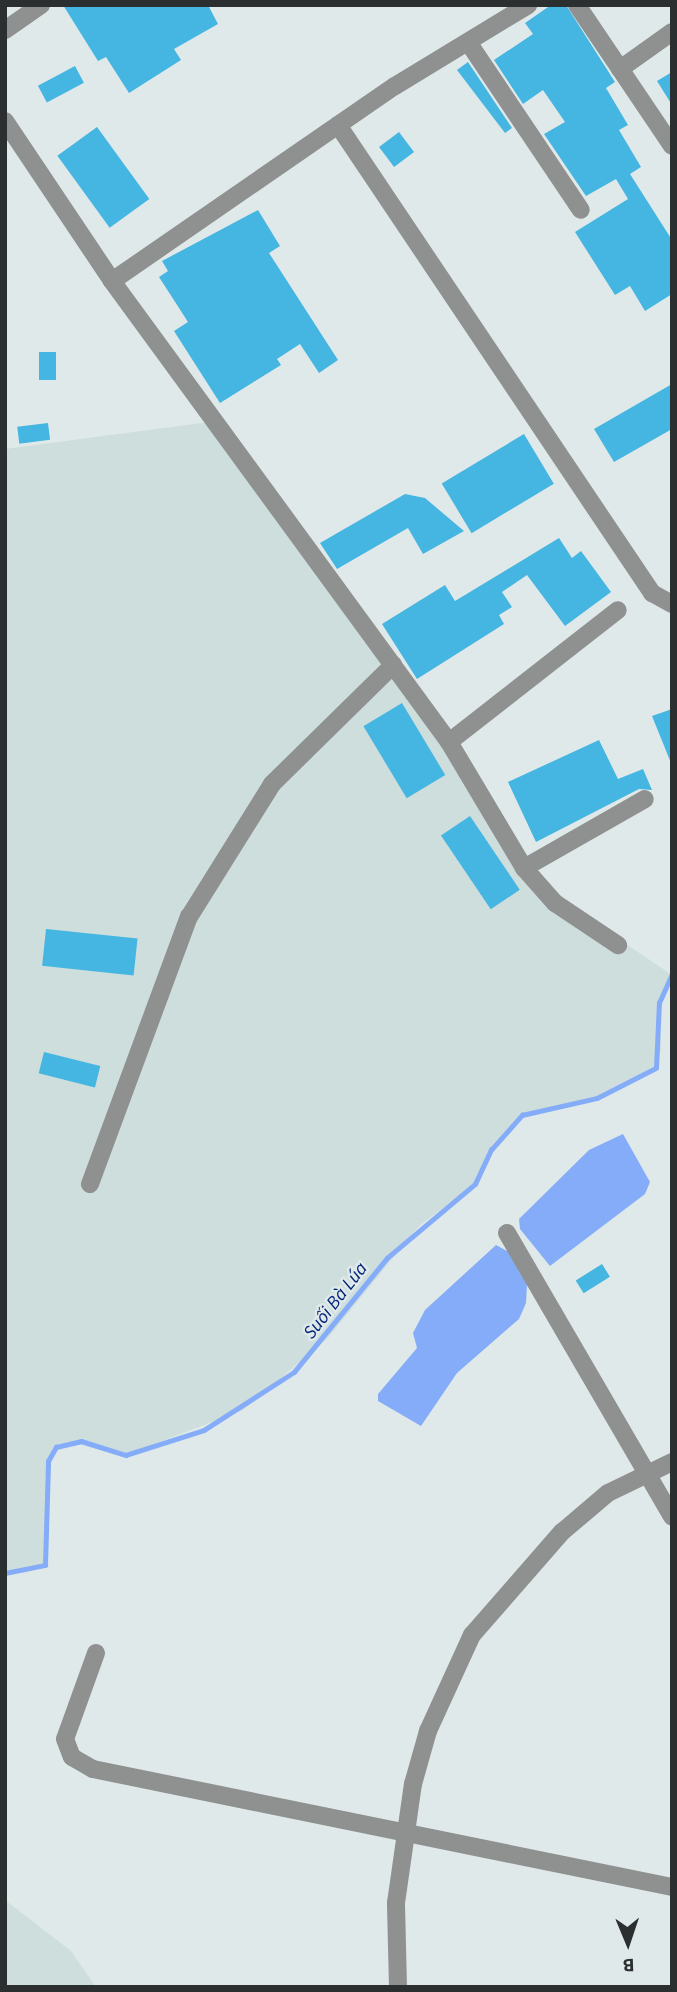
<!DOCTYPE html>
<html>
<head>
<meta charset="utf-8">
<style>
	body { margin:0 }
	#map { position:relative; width:677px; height:1992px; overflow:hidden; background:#e0e9e9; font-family:"Source Sans 3",sans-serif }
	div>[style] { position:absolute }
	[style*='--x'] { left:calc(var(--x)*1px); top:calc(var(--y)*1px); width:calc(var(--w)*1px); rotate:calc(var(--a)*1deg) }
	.built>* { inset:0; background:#cddedd }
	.water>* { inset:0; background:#85acf8 }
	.stream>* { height:4.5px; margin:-2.25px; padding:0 2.25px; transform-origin:2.25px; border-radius:2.25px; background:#85acf8 }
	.building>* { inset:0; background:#45b5e2; transform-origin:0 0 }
	.minor>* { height:18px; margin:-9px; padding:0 9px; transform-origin:9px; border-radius:9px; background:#8e918f }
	span { translate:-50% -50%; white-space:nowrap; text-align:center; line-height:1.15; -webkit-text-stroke:5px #e0e9e9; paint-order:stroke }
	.water-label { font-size:19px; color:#03257a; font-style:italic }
	.frame { position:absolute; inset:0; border:7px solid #2b2f2f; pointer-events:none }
	.north { position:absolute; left:593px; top:1908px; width:70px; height:70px; -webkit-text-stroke:5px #e0e9e9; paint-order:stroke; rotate:178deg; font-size:19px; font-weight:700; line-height:28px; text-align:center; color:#2b2f2f }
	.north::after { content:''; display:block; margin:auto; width:24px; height:32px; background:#2b2f2f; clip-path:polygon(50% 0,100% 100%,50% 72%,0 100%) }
</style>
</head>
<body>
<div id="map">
	<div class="built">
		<i style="clip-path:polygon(209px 422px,444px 745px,519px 872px,672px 975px,659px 1003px,661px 1050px,656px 1068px,597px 1098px,521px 1115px,491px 1150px,475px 1184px,419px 1226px,327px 1339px,243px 1410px,126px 1455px,81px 1441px,56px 1447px,48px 1461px,45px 1565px,5px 1573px,5px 449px)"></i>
		<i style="clip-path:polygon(5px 1900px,71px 1951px,96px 1987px,5px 1987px)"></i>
	</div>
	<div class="water">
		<i style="clip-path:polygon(623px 1134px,650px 1182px,645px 1194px,550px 1266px,520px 1229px,519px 1219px,589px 1150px)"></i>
		<i style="clip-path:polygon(496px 1245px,509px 1252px,527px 1284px,526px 1303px,519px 1319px,457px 1373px,421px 1426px,378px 1401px,378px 1394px,417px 1348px,413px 1333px,425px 1310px)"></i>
	</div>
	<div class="stream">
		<i style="--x:5;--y:1573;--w:41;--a:-11.3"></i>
		<i style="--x:45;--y:1565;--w:104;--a:-88.3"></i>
		<i style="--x:48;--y:1461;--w:16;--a:-60"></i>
		<i style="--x:56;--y:1447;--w:26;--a:-13"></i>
		<i style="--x:81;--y:1441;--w:47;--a:17.3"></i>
		<i style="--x:126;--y:1455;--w:82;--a:-17.8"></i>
		<i style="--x:204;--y:1430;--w:107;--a:-32.8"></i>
		<i style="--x:294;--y:1372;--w:147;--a:-50.8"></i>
		<i style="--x:387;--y:1258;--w:115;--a:-40.1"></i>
		<i style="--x:475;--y:1184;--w:38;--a:-65"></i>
		<i style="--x:491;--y:1150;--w:47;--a:-48.5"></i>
		<i style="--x:522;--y:1115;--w:77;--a:-12.8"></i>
		<i style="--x:597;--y:1098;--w:66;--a:-27"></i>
		<i style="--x:656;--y:1068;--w:65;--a:-87.4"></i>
		<i style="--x:659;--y:1003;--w:32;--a:-66"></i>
	</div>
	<div class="building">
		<i style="clip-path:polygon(63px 5px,208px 5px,218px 24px,174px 49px,181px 60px,129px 93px,106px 57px,98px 61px)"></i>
		<i style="clip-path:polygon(551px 5px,566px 5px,615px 82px,606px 88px,628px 125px,619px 130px,641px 167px,630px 174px,672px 240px,672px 294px,645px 311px,630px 286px,615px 295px,575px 232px,628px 199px,616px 179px,586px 196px,544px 134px,565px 122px,543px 90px,523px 104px,494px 60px,533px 34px,525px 23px)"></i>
		<i style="clip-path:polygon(468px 62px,512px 128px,505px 133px,457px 70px)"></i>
		<i style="left:75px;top:66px;width:19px;height:42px;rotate:62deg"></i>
		<i style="clip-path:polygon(672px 72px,672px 105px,657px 81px)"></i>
		<i style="left:97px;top:127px;width:89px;height:49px;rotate:54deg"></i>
		<i style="left:399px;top:132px;width:25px;height:25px;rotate:53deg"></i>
		<i style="clip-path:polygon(258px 210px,280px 246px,269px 253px,338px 360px,319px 373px,300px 344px,277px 359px,281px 365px,220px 403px,174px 331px,188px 322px,159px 277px,168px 271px,162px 261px)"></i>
		<i style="left:56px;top:352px;width:28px;height:17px;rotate:90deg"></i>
		<i style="clip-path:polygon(672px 384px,672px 429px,614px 462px,594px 429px)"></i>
		<i style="left:48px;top:423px;width:17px;height:31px;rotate:83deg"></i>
		<i style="left:524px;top:434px;width:58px;height:96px;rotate:59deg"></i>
		<i style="clip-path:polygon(405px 494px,425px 498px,464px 531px,423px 554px,408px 528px,337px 569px,320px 543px)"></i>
		<i style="clip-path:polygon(559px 538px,572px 558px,581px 551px,611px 592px,565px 626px,527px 575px,502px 592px,512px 607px,499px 615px,504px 624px,417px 679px,382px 624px,445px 585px,455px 601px)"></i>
		<i style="left:402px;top:703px;width:84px;height:45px;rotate:59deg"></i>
		<i style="clip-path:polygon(672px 709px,672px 763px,671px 763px,652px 716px)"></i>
		<i style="clip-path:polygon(599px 740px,618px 779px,643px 769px,652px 790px,639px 789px,536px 842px,508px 782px)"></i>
		<i style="left:470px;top:816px;width:89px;height:35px;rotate:56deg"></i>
		<i style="left:46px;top:929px;width:92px;height:37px;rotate:6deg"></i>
		<i style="left:44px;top:1052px;width:58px;height:22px;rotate:14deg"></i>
		<i style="left:602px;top:1264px;width:15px;height:31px;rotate:58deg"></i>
	</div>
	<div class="minor">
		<i style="--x:577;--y:5;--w:170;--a:56"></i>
		<i style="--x:5;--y:30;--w:44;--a:-34.8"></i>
		<i style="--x:468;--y:42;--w:202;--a:56.1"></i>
		<i style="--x:620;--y:69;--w:64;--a:-35.4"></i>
		<i style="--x:5;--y:121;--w:192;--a:56.2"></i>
		<i style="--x:112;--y:281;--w:571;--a:53.83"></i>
		<i style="--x:449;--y:742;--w:147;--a:59.2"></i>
		<i style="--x:524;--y:868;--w:47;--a:48.5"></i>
		<i style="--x:555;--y:903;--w:76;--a:33.7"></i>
		<i style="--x:338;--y:125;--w:564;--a:56.14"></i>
		<i style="--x:652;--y:593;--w:23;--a:29"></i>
		<i style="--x:112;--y:281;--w:344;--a:-34.6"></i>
		<i style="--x:395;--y:86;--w:156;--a:-31.3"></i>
		<i style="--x:449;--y:742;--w:214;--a:-38"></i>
		<i style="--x:524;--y:868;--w:139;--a:-29.7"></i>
		<i style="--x:90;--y:1184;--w:285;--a:-69.7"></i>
		<i style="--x:189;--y:917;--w:157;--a:-58"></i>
		<i style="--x:272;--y:784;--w:170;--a:-44.5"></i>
		<i style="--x:507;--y:1233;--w:328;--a:59.8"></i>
		<i style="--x:96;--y:1653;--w:91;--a:109.8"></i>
		<i style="--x:65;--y:1739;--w:19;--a:69"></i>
		<i style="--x:72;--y:1757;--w:24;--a:30"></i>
		<i style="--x:93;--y:1769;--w:591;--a:11.52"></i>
		<i style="--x:398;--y:1987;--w:84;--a:-91.4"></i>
		<i style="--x:396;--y:1903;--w:120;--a:-81.9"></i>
		<i style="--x:413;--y:1784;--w:55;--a:-74.2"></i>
		<i style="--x:428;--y:1731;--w:106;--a:-65.4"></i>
		<i style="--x:472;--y:1635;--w:137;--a:-48.9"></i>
		<i style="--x:562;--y:1532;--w:60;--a:-40.3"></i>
		<i style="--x:608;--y:1493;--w:71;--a:-25.8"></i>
	</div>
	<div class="water-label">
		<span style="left:336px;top:1301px;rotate:-52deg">Suối Bà Lúa</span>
	</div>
	<div class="frame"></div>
	<div class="north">B</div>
</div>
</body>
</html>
